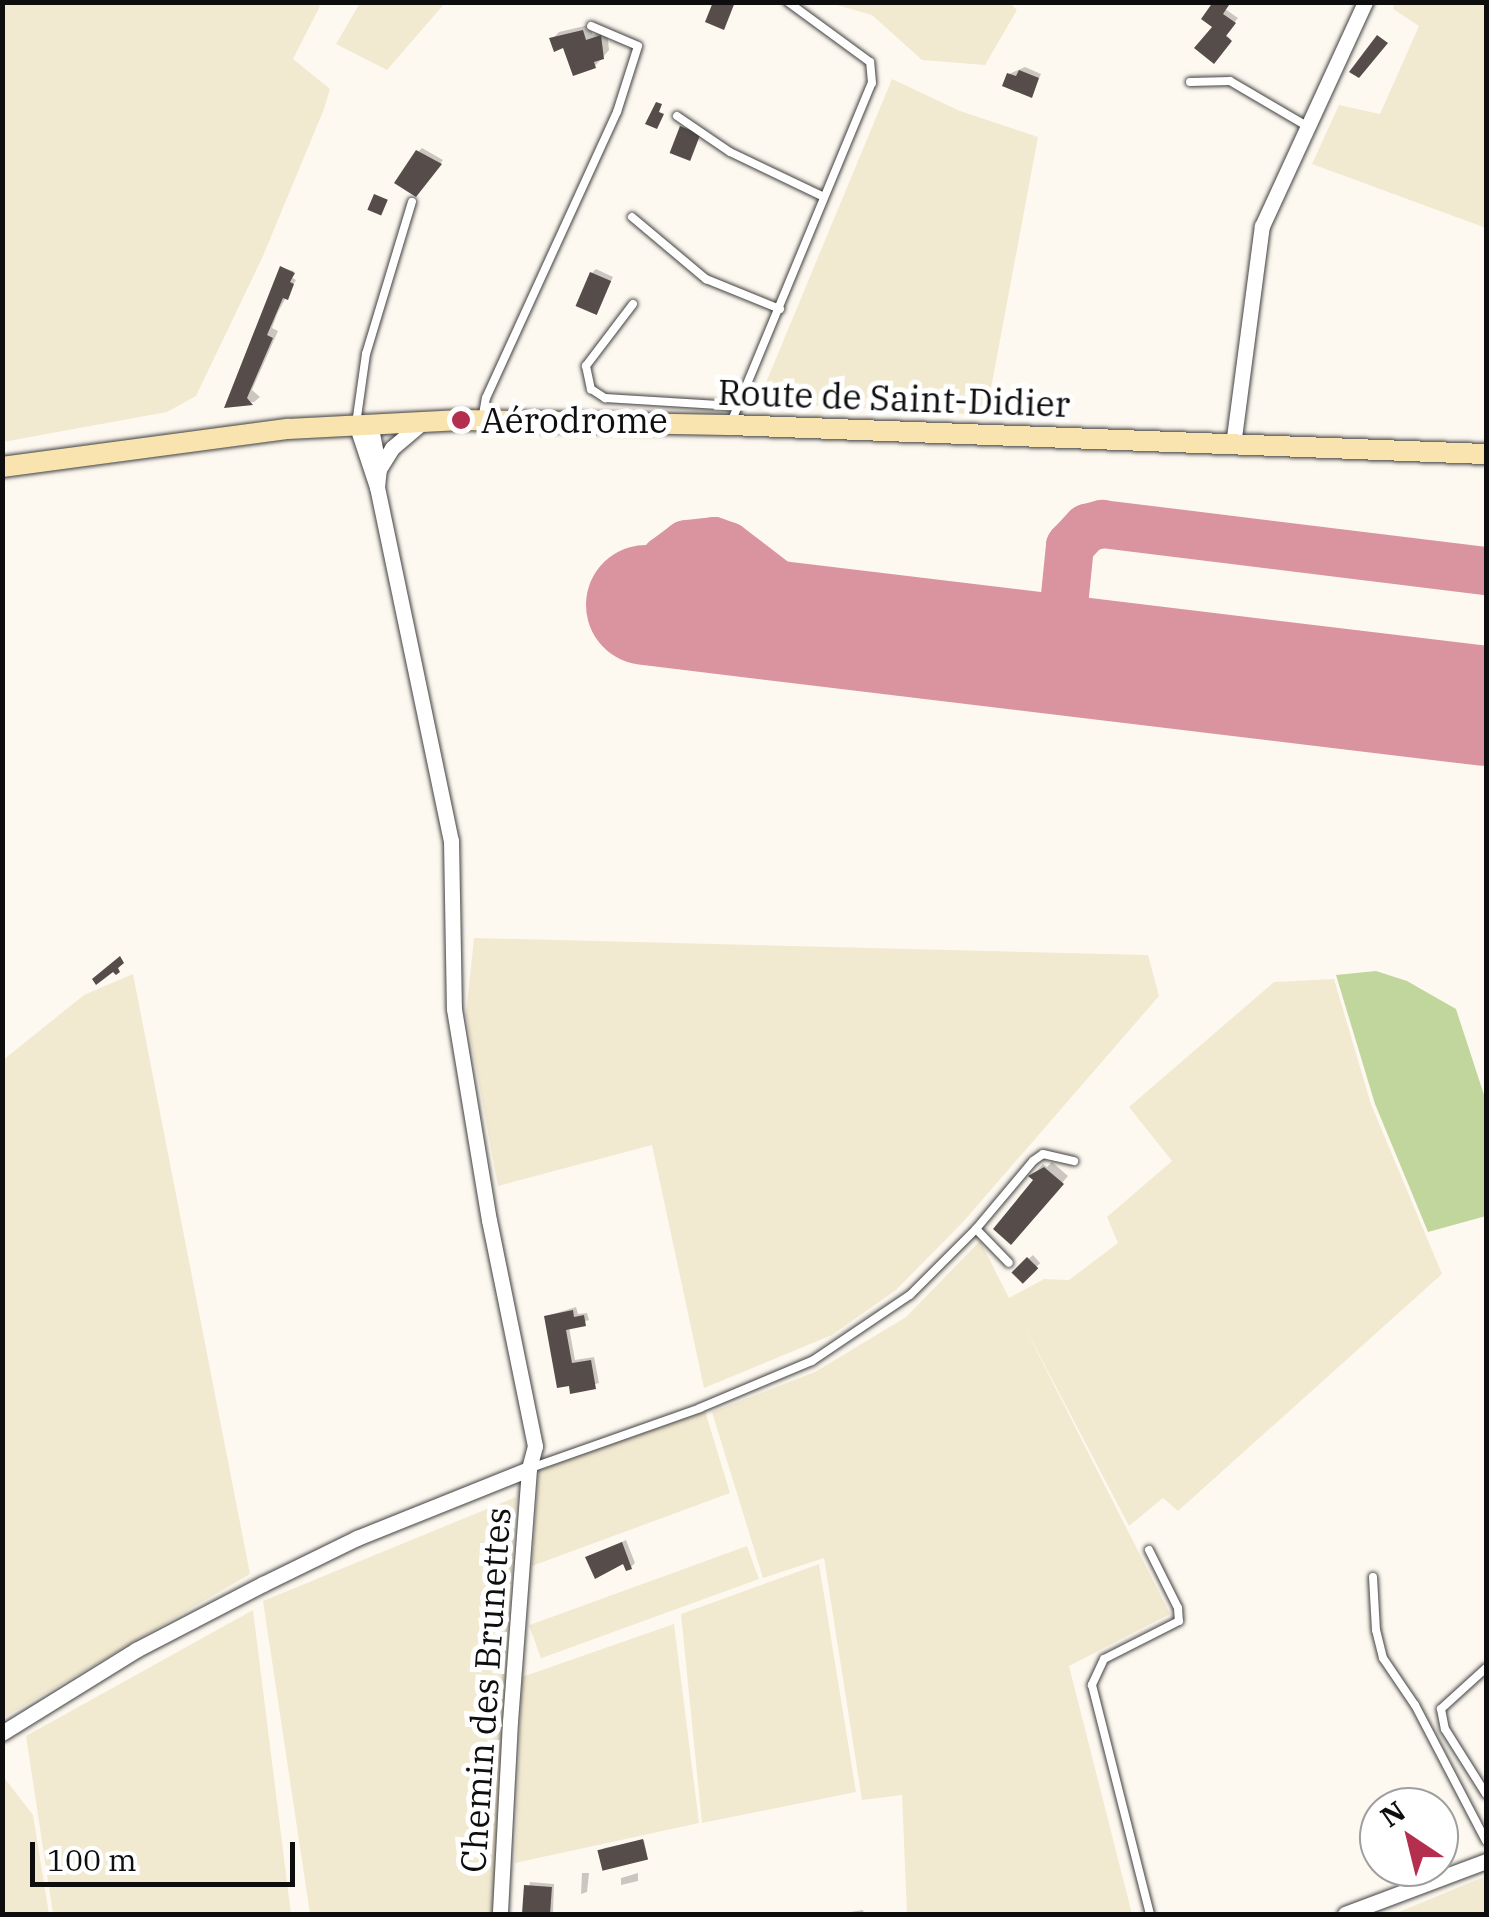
<!DOCTYPE html>
<html>
<head>
<meta charset="utf-8">
<style>
	body { margin:0 }
	#map { position:relative; width:1489px; height:1917px; overflow:hidden; background:#fef9f0; font-family:"IBM Plex Serif",serif }
	div>[style] { position:absolute }
	[style*='--x'] { left:calc(var(--x)*1px); top:calc(var(--y)*1px); width:calc(var(--w)*1px); rotate:calc(var(--a)*1deg) }
	.farmland>* { inset:0; background:#f2e9d1; transform-origin:0 0 }
	.forest>* { inset:0; background:#c1d69c }
	.shadow>* { inset:0; background:#0003; transform-origin:0 0 }
	.taxiway>* { height:48px; margin:-24px; padding:0 24px; transform-origin:24px; border-radius:24px; background:#d9949f }
	.runway>* { height:120px; margin:-60px; padding:0 60px; transform-origin:60px; border-radius:60px; background:#d9949f }
	.building>* { inset:0; background:#564d4b; transform-origin:0 0 }
	.roads { filter:drop-shadow(0 0 2px #414141) drop-shadow(0 0 2px #414141) }
	.service>* { height:8px; margin:-4px; padding:0 4px; transform-origin:4px; border-radius:4px; background:#fff }
	.minor>* { height:15px; margin:-7.5px; padding:0 7.5px; transform-origin:7.5px; border-radius:7.5px; background:#fff }
	.secondary>* { height:20px; margin:-10px; padding:0 10px; transform-origin:10px; border-radius:10px; background:#f9e3af }
	.dots>* { width:28px; height:28px; translate:-50% -50%; box-sizing:border-box; border:5px solid #fff; border-radius:50% }
	span { translate:-50% -50%; white-space:nowrap; text-align:center; line-height:1.15; -webkit-text-stroke:10px #fff; paint-order:stroke }
	.street-label { font-size:35px; color:#0e0e0e }
	.poi-label { font-size:35px; color:#0e0e0e }
	.left { translate:0 -50%; text-align:left }
	.frame { position:absolute; inset:0; border:5px solid #0e0e0e; pointer-events:none }
	.north { position:absolute; left:1359px; top:1787px; width:100px; height:100px; box-sizing:border-box; background:#fff; border:2px solid #9f9f9f; border-radius:50%; rotate:325deg; font-size:28px; font-weight:700; line-height:40px; text-align:center; color:#0e0e0e }
	.north::after { content:''; display:block; margin:auto; width:35px; height:45px; background:#b42f4e; clip-path:polygon(50% 0,100% 100%,50% 72%,0 100%) }
	.scale { position:absolute; left:30px; top:1842px; width:265px; height:45px; box-sizing:border-box; border:5px solid #0e0e0e; border-top:0; padding-left:12px; font-size:30px; line-height:35px; white-space:nowrap; color:#0e0e0e; -webkit-text-stroke:8px #fff; paint-order:stroke }
</style>
</head>
<body>
<div id="map">
	<div class="farmland">
		<i style="clip-path:polygon(313px 2px,320px 6px,293px 59px,330px 89px,324px 109px,263px 256px,196px 396px,167px 412px,3px 442px,3px 3px)"></i>
		<i style="clip-path:polygon(360px 3px,360px 2px,445px 3px,387px 70px,336px 44px)"></i>
		<i style="clip-path:polygon(1010px 3px,1017px 10px,985px 65px,922px 60px,872px 15px,830px 3px)"></i>
		<i style="clip-path:polygon(1394px 3px,1486px 3px,1486px 228px,1312px 164px,1339px 105px,1380px 114px,1419px 26px,1393px 9px)"></i>
		<i style="clip-path:polygon(892px 79px,960px 111px,1038px 137px,986px 415px,769px 403px,765px 385px)"></i>
		<i style="clip-path:polygon(474px 938px,1148px 955px,1159px 996px,963px 1222px,896px 1290px,832px 1335px,704px 1388px,652px 1145px,498px 1186px,466px 1014px)"></i>
		<i style="clip-path:polygon(133px 974px,250px 1574px,3px 1718px,3px 1060px,84px 995px)"></i>
		<i style="clip-path:polygon(1334px 979px,1371px 1104px,1442px 1274px,1178px 1511px,1163px 1498px,1129px 1526px,1021px 1320px,1170px 1614px,1069px 1666px,1132px 1914px,907px 1914px,902px 1795px,862px 1800px,824px 1558px,763px 1578px,712px 1412px,815px 1372px,906px 1317px,980px 1241px,1009px 1298px,1044px 1279px,1069px 1280px,1118px 1243px,1107px 1217px,1172px 1161px,1129px 1107px,1274px 982px)"></i>
		<i style="clip-path:polygon(705px 1411px,730px 1493px,532px 1566px,539px 1470px)"></i>
		<i style="clip-path:polygon(516px 1497px,493px 1914px,310px 1914px,263px 1601px)"></i>
		<i style="left:747px;top:1546px;width:35px;height:232px;rotate:70deg"></i>
		<i style="clip-path:polygon(819px 1564px,856px 1792px,702px 1823px,681px 1614px)"></i>
		<i style="clip-path:polygon(253px 1610px,291px 1914px,53px 1914px,26px 1736px)"></i>
		<i style="clip-path:polygon(674px 1624px,699px 1823px,515px 1863px,522px 1677px)"></i>
		<i style="clip-path:polygon(3px 1776px,33px 1815px,49px 1914px,3px 1914px)"></i>
		<i style="clip-path:polygon(1486px 1876px,1486px 1914px,1394px 1914px)"></i>
	</div>
	<div class="forest">
		<i style="clip-path:polygon(1376px 971px,1407px 981px,1456px 1009px,1486px 1101px,1486px 1216px,1428px 1232px,1375px 1104px,1336px 975px)"></i>
	</div>
	<div class="shadow">
		<i style="clip-path:polygon(1225px 9px,1238px 18px,1225px 34px,1231px 39px,1214px 60px,1215px 27px)"></i>
		<i style="clip-path:polygon(589px 25px,593px 35px,607px 30px,609px 50px,595px 66px,552px 39px,559px 32px)"></i>
		<i style="clip-path:polygon(1025px 67px,1041px 74px,1031px 96px,1009px 74px)"></i>
		<i style="clip-path:polygon(422px 148px,443px 160px,420px 190px,418px 152px)"></i>
		<i style="clip-path:polygon(282px 268px,294px 271px,291px 277px,296px 280px,278px 312px,272px 328px,278px 331px,252px 390px,260px 397px,254px 402px,228px 405px)"></i>
		<i style="clip-path:polygon(596px 269px,613px 277px,598px 308px,592px 273px)"></i>
		<i style="clip-path:polygon(1052px 1162px,1068px 1176px,1018px 1235px,1036px 1180px,1032px 1176px,1043px 1164px,1047px 1167px)"></i>
		<i style="left:1033px;top:1255px;width:11px;height:25px;rotate:49deg"></i>
		<i style="clip-path:polygon(576px 1307px,578px 1314px,587px 1313px,589px 1320px,569px 1327px,575px 1360px,594px 1357px,599px 1383px,572px 1391px,547px 1316px)"></i>
		<i style="clip-path:polygon(626px 1540px,635px 1563px,631px 1567px,624px 1561px,588px 1557px)"></i>
		<i style="clip-path:polygon(644px 1840px,647px 1856px,600px 1852px,604px 1848px)"></i>
		<i style="clip-path:polygon(582px 1873px,589px 1873px,587px 1892px,581px 1894px)"></i>
		<i style="clip-path:polygon(638px 1873px,638px 1881px,621px 1885px,621px 1878px)"></i>
		<i style="clip-path:polygon(530px 1882px,554px 1884px,553px 1914px,524px 1914px)"></i>
		<i style="clip-path:polygon(863px 1910px,864px 1914px,837px 1914px)"></i>
	</div>
	<div class="taxiway">
		<i style="--x:663;--y:606;--w:28;--a:-105"></i>
		<i style="--x:656;--y:579;--w:21;--a:-65"></i>
		<i style="--x:665;--y:560;--w:26;--a:-37"></i>
		<i style="--x:686;--y:544;--w:28;--a:-6"></i>
		<i style="--x:714;--y:541;--w:15;--a:20"></i>
		<i style="--x:728;--y:546;--w:135;--a:37.5"></i>
		<i style="--x:1059;--y:654;--w:109;--a:-84.2"></i>
		<i style="--x:1070;--y:546;--w:25;--a:-47"></i>
		<i style="--x:1087;--y:528;--w:16;--a:-15"></i>
		<i style="--x:1102;--y:524;--w:387;--a:7"></i>
	</div>
	<div class="runway">
		<i style="--x:646;--y:605;--w:846;--a:6.86"></i>
	</div>
	<div class="building">
		<i style="clip-path:polygon(713px 2px,735px 2px,724px 30px,705px 22px)"></i>
		<i style="clip-path:polygon(1213px 2px,1231px 2px,1223px 14px,1236px 23px,1226px 36px,1232px 41px,1214px 64px,1194px 48px,1212px 27px,1201px 19px)"></i>
		<i style="clip-path:polygon(583px 30px,586px 40px,601px 35px,604px 59px,594px 62px,596px 68px,573px 76px,563px 48px,554px 52px,549px 38px)"></i>
		<i style="clip-path:polygon(1377px 35px,1388px 43px,1359px 78px,1349px 72px)"></i>
		<i style="clip-path:polygon(1019px 70px,1039px 78px,1032px 98px,1002px 86px,1007px 73px,1016px 76px)"></i>
		<i style="clip-path:polygon(656px 102px,662px 104px,659px 112px,664px 114px,657px 129px,645px 124px)"></i>
		<i style="left:680px;top:126px;width:22px;height:29px;rotate:21deg"></i>
		<i style="clip-path:polygon(416px 150px,442px 164px,416px 197px,394px 183px)"></i>
		<i style="left:374px;top:194px;width:15px;height:17px;rotate:23deg"></i>
		<i style="clip-path:polygon(280px 266px,295px 273px,290px 282px,294px 284px,288px 300px,283px 298px,267px 335px,273px 338px,247px 398px,253px 405px,224px 408px)"></i>
		<i style="left:590px;top:272px;width:23px;height:37px;rotate:23deg"></i>
		<i style="clip-path:polygon(120px 956px,124px 963px,118px 968px,120px 972px,116px 975px,113px 972px,96px 985px,92px 979px)"></i>
		<i style="clip-path:polygon(1044px 1167px,1064px 1184px,1011px 1245px,993px 1229px,1033px 1180px,1028px 1176px)"></i>
		<i style="left:1027px;top:1257px;width:16px;height:22px;rotate:45deg"></i>
		<i style="clip-path:polygon(573px 1310px,574px 1317px,584px 1315px,586px 1326px,566px 1330px,572px 1363px,591px 1360px,596px 1389px,570px 1394px,569px 1386px,557px 1388px,544px 1316px)"></i>
		<i style="clip-path:polygon(622px 1542px,632px 1569px,626px 1571px,623px 1564px,595px 1579px,585px 1557px)"></i>
		<i style="left:643px;top:1839px;width:21px;height:47px;rotate:76deg"></i>
		<i style="left:524px;top:1885px;width:28px;height:29px;rotate:4deg"></i>
	</div>
	<div class="roads">
		<div class="service">
			<i style="--x:1190;--y:82;--w:40;--a:-1.4"></i>
			<i style="--x:1230;--y:81;--w:87;--a:30.4"></i>
			<i style="--x:677;--y:116;--w:64;--a:34.2"></i>
			<i style="--x:730;--y:152;--w:104;--a:25.6"></i>
			<i style="--x:632;--y:217;--w:97;--a:40"></i>
			<i style="--x:706;--y:279;--w:80;--a:22.1"></i>
			<i style="--x:633;--y:304;--w:78;--a:127.2"></i>
			<i style="--x:586;--y:366;--w:24;--a:78"></i>
			<i style="--x:591;--y:389;--w:17;--a:33"></i>
			<i style="--x:605;--y:398;--w:130;--a:3.5"></i>
			<i style="--x:482;--y:420;--w:22;--a:-80"></i>
			<i style="--x:486;--y:398;--w:315;--a:-65.4"></i>
			<i style="--x:617;--y:112;--w:69;--a:-72.3"></i>
			<i style="--x:638;--y:46;--w:51;--a:-156.9"></i>
			<i style="--x:356;--y:424;--w:71;--a:-81.9"></i>
			<i style="--x:366;--y:354;--w:159;--a:-73.2"></i>
			<i style="--x:730;--y:425;--w:370;--a:-67.5"></i>
			<i style="--x:872;--y:83;--w:21;--a:-95"></i>
			<i style="--x:870;--y:62;--w:102;--a:-143.8"></i>
			<i style="--x:976;--y:1229;--w:47;--a:45.9"></i>
			<i style="--x:531;--y:1468;--w:179;--a:-19.5"></i>
			<i style="--x:700;--y:1408;--w:121;--a:-22.8"></i>
			<i style="--x:812;--y:1361;--w:118;--a:-34"></i>
			<i style="--x:910;--y:1295;--w:93;--a:-45"></i>
			<i style="--x:976;--y:1229;--w:89;--a:-50"></i>
			<i style="--x:1033;--y:1161;--w:12;--a:-35"></i>
			<i style="--x:1043;--y:1154;--w:32;--a:13"></i>
			<i style="--x:1149;--y:1550;--w:65;--a:63.4"></i>
			<i style="--x:1178;--y:1608;--w:13;--a:86"></i>
			<i style="--x:1179;--y:1621;--w:84;--a:153.1"></i>
			<i style="--x:1104;--y:1659;--w:29;--a:115"></i>
			<i style="--x:1092;--y:1685;--w:236;--a:75.8"></i>
			<i style="--x:1373;--y:1577;--w:53;--a:86.8"></i>
			<i style="--x:1376;--y:1630;--w:29;--a:76"></i>
			<i style="--x:1383;--y:1658;--w:57;--a:55.8"></i>
			<i style="--x:1415;--y:1705;--w:153;--a:62.4"></i>
			<i style="--x:1486;--y:1668;--w:61;--a:137.7"></i>
			<i style="--x:1441;--y:1709;--w:20;--a:79"></i>
			<i style="--x:1445;--y:1729;--w:77;--a:57.8"></i>
		</div>
		<div class="minor">
			<i style="--x:370;--y:423;--w:47;--a:78.9"></i>
			<i style="--x:356;--y:424;--w:66;--a:71.6"></i>
			<i style="--x:377;--y:487;--w:361;--a:78.2"></i>
			<i style="--x:451;--y:840;--w:169;--a:89"></i>
			<i style="--x:454;--y:1009;--w:214;--a:80.6"></i>
			<i style="--x:489;--y:1220;--w:231;--a:78.5"></i>
			<i style="--x:535;--y:1446;--w:24;--a:105"></i>
			<i style="--x:529;--y:1469;--w:253;--a:94.3"></i>
			<i style="--x:510;--y:1721;--w:193;--a:93"></i>
			<i style="--x:1233;--y:445;--w:221;--a:-82.5"></i>
			<i style="--x:1262;--y:226;--w:247;--a:-65.3"></i>
			<i style="--x:377;--y:487;--w:18;--a:-84"></i>
			<i style="--x:379;--y:469;--w:25;--a:-58"></i>
			<i style="--x:392;--y:448;--w:42;--a:-40.2"></i>
			<i style="--x:2;--y:1733;--w:158;--a:-31.8"></i>
			<i style="--x:136;--y:1650;--w:143;--a:-27.5"></i>
			<i style="--x:263;--y:1584;--w:105;--a:-26.1"></i>
			<i style="--x:357;--y:1538;--w:185;--a:-21.9"></i>
			<i style="--x:1345;--y:1914;--w:151;--a:-20.6"></i>
		</div>
		<div class="secondary">
			<i style="--x:2;--y:467;--w:289;--a:-7.6"></i>
			<i style="--x:288;--y:429;--w:173;--a:-3"></i>
			<i style="--x:461;--y:420;--w:269;--a:1.1"></i>
			<i style="--x:730;--y:425;--w:757;--a:2.2"></i>
		</div>
	</div>
	<div class="dots">
		<i style="left:461px;top:420px;background:#b42f4e"></i>
	</div>
	<div class="street-label">
		<span style="left:894px;top:398px;rotate:2deg">Route de Saint-Didier</span>
		<span style="left:485px;top:1690px;rotate:-86deg">Chemin des Brunettes</span>
	</div>
	<div class="poi-label">
		<span class="left" style="left:481px;top:420px">Aérodrome</span>
	</div>
	<div class="frame"></div>
	<div class="north">N</div>
	<div class="scale">100 m</div>
</div>
</body>
</html>
